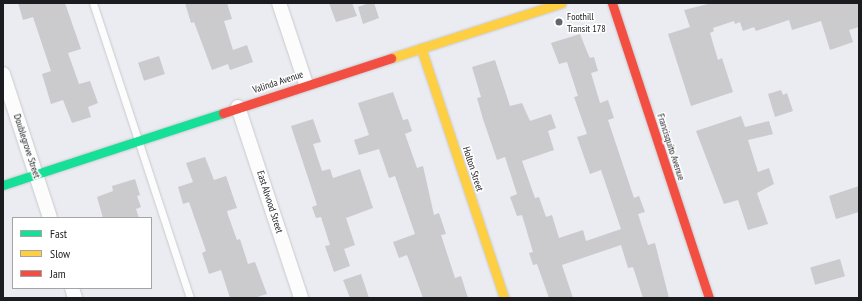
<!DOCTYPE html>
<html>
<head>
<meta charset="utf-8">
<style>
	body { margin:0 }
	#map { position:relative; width:862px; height:301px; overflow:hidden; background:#ebecf1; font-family:"PT Sans Narrow",sans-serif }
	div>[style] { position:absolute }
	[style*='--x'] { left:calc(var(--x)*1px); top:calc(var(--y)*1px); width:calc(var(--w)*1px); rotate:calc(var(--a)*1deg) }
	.building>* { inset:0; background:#cbcacd; transform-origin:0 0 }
	.roads { filter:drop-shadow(0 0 1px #c9cace) drop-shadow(0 0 1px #c9cace) }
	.lane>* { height:7px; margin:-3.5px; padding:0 3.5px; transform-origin:3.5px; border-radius:3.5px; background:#fcfcfd }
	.street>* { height:14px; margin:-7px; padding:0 7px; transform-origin:7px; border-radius:7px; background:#fcfcfd }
	.fast>* { height:9px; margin:-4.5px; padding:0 4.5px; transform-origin:4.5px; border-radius:4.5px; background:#16e098 }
	.slow>* { height:9px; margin:-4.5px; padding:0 4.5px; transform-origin:4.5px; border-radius:4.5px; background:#ffcf43 }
	.jam>* { height:9px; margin:-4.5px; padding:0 4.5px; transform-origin:4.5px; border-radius:4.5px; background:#f24e42 }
	.dots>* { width:11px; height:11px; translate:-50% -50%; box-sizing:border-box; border:2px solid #fff; border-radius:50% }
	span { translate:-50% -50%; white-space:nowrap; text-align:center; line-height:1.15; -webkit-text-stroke:3px #fff; paint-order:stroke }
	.poi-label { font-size:10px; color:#1b1c1f }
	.left { translate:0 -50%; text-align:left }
	.street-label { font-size:10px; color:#1b1c1f }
	.frame { position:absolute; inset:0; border:4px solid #1b1c1f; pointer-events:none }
	.legend { position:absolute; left:12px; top:217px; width:140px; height:72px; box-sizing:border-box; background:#fff; border:1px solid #a4a4a5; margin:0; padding:5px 7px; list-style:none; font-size:12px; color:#1b1c1f }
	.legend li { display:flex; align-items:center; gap:8px; height:20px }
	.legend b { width:20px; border:1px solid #a4a4a5 }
</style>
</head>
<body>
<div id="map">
	<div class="building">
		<i style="clip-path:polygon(18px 3px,65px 3px,81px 49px,68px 53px,79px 84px,90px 81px,98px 103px,88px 107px,91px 117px,72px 123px,63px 100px,51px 104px,42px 74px,51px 71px,33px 17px,23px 20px)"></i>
		<i style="clip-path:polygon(185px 3px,227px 3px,232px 19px,224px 21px,233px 50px,247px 45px,253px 62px,230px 70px,228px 64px,212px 70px,194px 22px,191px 23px)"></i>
		<i style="clip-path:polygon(329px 3px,352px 3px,357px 16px,336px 22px)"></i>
		<i style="clip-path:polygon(369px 3px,374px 3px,379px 18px,363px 24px,358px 7px)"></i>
		<i style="clip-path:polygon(712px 3px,859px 3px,859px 27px,849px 30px,853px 42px,830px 50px,821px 21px,792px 30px,789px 20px,756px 31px,754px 27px,743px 31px,740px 22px,735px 24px,734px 21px,713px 28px,714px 31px,710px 33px,718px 60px,722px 58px,733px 92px,691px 106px,668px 34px,690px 27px,684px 10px)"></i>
		<i style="clip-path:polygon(580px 34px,588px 54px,590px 58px,594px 57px,598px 71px,591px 73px,600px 103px,608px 100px,614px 118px,608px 120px,634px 198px,639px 196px,645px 212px,638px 214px,648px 245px,655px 243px,669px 298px,643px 298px,633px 267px,628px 268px,621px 245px,562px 265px,573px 298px,549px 298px,537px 264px,533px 265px,529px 253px,533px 252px,522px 215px,517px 216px,510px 197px,517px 194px,505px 157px,497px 160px,483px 119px,477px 98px,481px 97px,472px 67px,495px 60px,510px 106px,522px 103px,530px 121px,551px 114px,556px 128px,548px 131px,554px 150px,522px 161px,535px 198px,539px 197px,546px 217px,552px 215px,559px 238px,583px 230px,586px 241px,621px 229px,601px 170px,590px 174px,577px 137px,587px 134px,574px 97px,578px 96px,567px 62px,559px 64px,551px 43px)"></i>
		<i style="left:159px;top:56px;width:19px;height:22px;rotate:72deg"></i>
		<i style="clip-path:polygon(781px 90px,783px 95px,787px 93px,793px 111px,775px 117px,768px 94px)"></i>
		<i style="clip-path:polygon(393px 92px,403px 120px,408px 119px,412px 131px,405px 134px,417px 168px,423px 166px,434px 215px,439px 213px,446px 234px,441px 235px,455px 278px,461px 276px,468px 298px,423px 298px,407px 255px,399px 258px,393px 242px,415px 234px,395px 176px,389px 178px,379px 149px,359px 155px,354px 140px,369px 135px,358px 103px)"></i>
		<i style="clip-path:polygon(741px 116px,745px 127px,769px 121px,773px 134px,748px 140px,758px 172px,769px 168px,774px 184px,757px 193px,768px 224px,748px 230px,738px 200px,724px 204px,696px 131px)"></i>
		<i style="clip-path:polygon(313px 119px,321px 142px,313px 144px,322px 171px,330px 169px,333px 178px,360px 169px,373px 208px,346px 218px,355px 245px,344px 249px,350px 266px,334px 272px,325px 246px,330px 245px,321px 217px,316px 218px,312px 207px,317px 205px,291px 126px)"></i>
		<i style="clip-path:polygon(205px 157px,214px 180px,226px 176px,237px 208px,227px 211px,228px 215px,237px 240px,240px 239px,248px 264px,255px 262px,267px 294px,254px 298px,230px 298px,221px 270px,209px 274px,202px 253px,206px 251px,189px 202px,183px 204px,178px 187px,193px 182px,186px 163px)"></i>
		<i style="clip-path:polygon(135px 179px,140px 195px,137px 196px,141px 207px,136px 209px,139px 218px,103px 218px,97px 197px,113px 191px,112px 186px)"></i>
		<i style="clip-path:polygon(859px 186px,859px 212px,836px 219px,829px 196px)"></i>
		<i style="left:840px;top:259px;width:18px;height:31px;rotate:74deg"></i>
		<i style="clip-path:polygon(361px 274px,369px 298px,350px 298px,343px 280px)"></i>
	</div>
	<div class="roads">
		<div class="lane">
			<i style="--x:93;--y:3;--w:311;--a:71.8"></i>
		</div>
		<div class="street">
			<i style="--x:279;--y:3;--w:85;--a:71.6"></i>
			<i style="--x:3;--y:74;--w:151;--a:71.9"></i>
			<i style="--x:238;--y:107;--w:201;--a:71.7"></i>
			<i style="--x:72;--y:288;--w:10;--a:73"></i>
		</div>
		<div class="fast">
			<i style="--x:3;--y:185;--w:231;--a:-18.1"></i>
		</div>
		<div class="slow">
			<i style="--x:421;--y:48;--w:263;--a:71.6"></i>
			<i style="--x:391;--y:58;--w:179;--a:-17.9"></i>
		</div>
		<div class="jam">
			<i style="--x:612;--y:3;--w:311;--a:71.8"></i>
			<i style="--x:223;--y:113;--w:177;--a:-18.1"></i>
		</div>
	</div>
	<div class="dots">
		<i style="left:559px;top:22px;background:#646568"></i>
	</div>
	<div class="poi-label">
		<span class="left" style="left:567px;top:22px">Foothill<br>Transit 178</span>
	</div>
	<div class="street-label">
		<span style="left:278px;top:82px;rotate:-18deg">Valinda Avenue</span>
		<span style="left:27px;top:146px;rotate:72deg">Doublegrove Street</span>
		<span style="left:671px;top:147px;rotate:72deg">Francisquito Avenue</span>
		<span style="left:473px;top:169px;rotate:72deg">Holton Street</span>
		<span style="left:270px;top:202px;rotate:72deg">East Alwood Street</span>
	</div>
	<div class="frame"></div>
	<ul class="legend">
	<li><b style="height:5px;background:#16e098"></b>Fast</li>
	<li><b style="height:5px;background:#ffcf43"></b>Slow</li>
	<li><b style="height:5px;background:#f24e42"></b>Jam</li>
	</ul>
</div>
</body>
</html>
